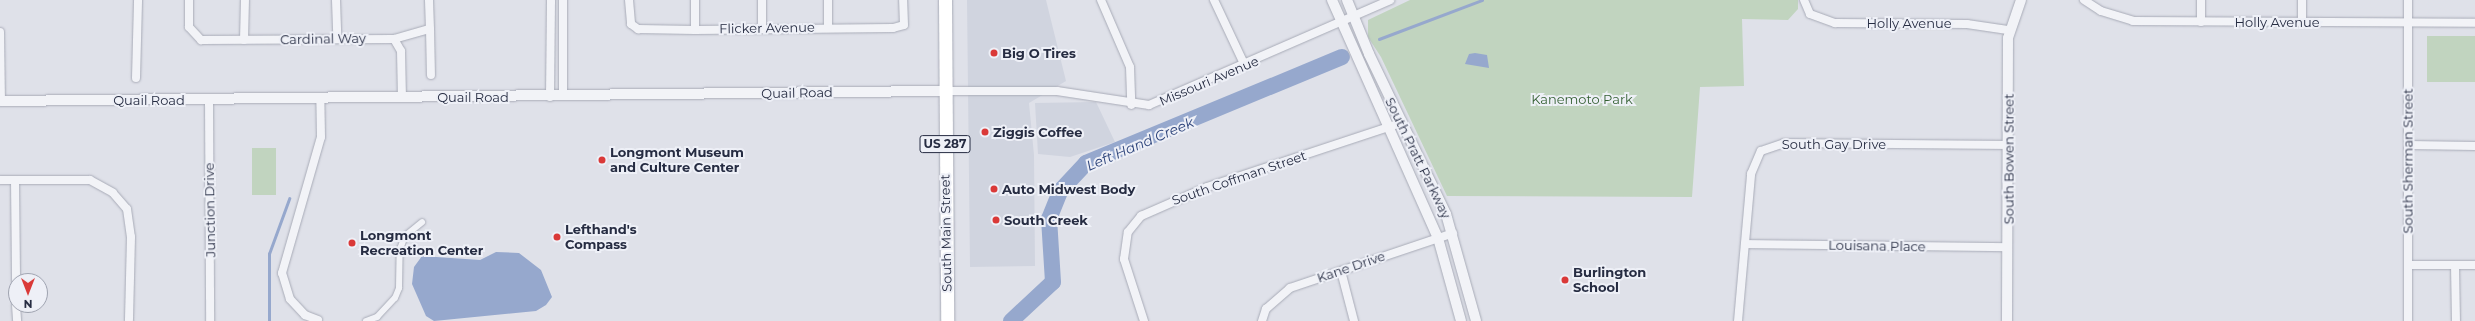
<!DOCTYPE html>
<html>
<head>
<meta charset="utf-8">
<style>
	body { margin:0 }
	#map { position:relative; width:2475px; height:321px; overflow:hidden; background:#dfe1e9; font-family:Montserrat,sans-serif }
	div>[style] { position:absolute }
	[style*='--x'] { left:calc(var(--x)*1px); top:calc(var(--y)*1px); width:calc(var(--w)*1px); rotate:calc(var(--a)*1deg) }
	.built>* { inset:0; background:#d0d4df }
	.green>* { inset:0; background:#c1d4bf; transform-origin:0 0 }
	.water>* { inset:0; background:#96a8cd }
	.stream>* { height:2.5px; margin:-1.25px; padding:0 1.25px; transform-origin:1.25px; border-radius:1.25px; background:#96a8cd }
	.river>* { height:16px; margin:-8px; padding:0 8px; transform-origin:8px; border-radius:8px; background:#96a8cd }
	.roads { filter:drop-shadow(0 0 1px #a8abb7) drop-shadow(0 0 1px #a8abb7) }
	.pedestrian>* { height:6px; margin:-3px; padding:0 3px; transform-origin:3px; border-radius:3px; background:#f2f3f7 }
	.minor>* { height:8px; margin:-4px; padding:0 4px; transform-origin:4px; border-radius:4px; background:#f2f3f7 }
	.tertiary>* { height:10px; margin:-5px; padding:0 5px; transform-origin:5px; border-radius:5px; background:#f2f3f7 }
	.primary>* { height:13px; margin:-6.5px; padding:0 6.5px; transform-origin:6.5px; border-radius:6.5px; background:#fff }
	.dots>* { width:11px; height:11px; translate:-50% -50%; box-sizing:border-box; border:2px solid #eef0f7; border-radius:50% }
	span { translate:-50% -50%; white-space:nowrap; text-align:center; line-height:1.15; -webkit-text-stroke:4px #eef0f7; paint-order:stroke }
	.shield-label span { padding:1px 3px; background:#eef0f7; border:1px solid; border-radius:3px; -webkit-text-stroke-width:0 }
	.shield-label { font-size:12px; color:#262c42; font-weight:700 }
	.street-label { font-size:13px; color:#262c42 }
	.poi-label { font-size:13px; color:#262c42; font-weight:700 }
	.left { translate:0 -50%; text-align:left }
	.park-label { font-size:13px; color:#335f32 }
	.water-label { font-size:14px; color:#2c437a; font-style:italic }
	.north { position:absolute; left:8px; top:273px; width:40px; height:40px; box-sizing:border-box; background:#eef0f7; border:1px solid #9ea2af; border-radius:50%; rotate:180deg; font-size:11px; font-weight:700; line-height:16px; text-align:center; color:#262c42 }
	.north::after { content:''; display:block; margin:auto; width:14px; height:18px; background:#da3938; clip-path:polygon(50% 0,100% 100%,50% 72%,0 100%) }
</style>
</head>
<body>
<div id="map">
	<div class="built">
		<i style="clip-path:polygon(967px 0,1046px 0,1066px 81px,1029px 103px,1034px 155px,1035px 266px,970px 267px)"></i>
		<i style="clip-path:polygon(1096px 102px,1115px 142px,1070px 157px,1038px 154px,1035px 103px)"></i>
	</div>
	<div class="green">
		<i style="clip-path:polygon(1410px 0,1798px 0,1798px 9px,1788px 20px,1742px 19px,1744px 86px,1700px 87px,1692px 197px,1447px 196px,1381px 57px,1368px 37px,1368px 20px)"></i>
		<i style="left:2427px;top:36px;width:48px;height:46px"></i>
		<i style="left:252px;top:148px;width:24px;height:47px"></i>
	</div>
	<div class="water">
		<i style="clip-path:polygon(1475px 53px,1487px 55px,1489px 68px,1465px 64px,1469px 54px)"></i>
		<i style="clip-path:polygon(496px 252px,519px 253px,541px 270px,552px 297px,546px 305px,536px 311px,434px 321px,426px 316px,412px 284px,414px 267px,422px 256px,480px 260px)"></i>
	</div>
	<div class="stream">
		<i style="--x:1379;--y:39;--w:110;--a:-20.7"></i>
		<i style="--x:269;--y:321;--w:67;--a:-90"></i>
		<i style="--x:269;--y:254;--w:59;--a:-70"></i>
	</div>
	<div class="river">
		<i style="--x:1011;--y:321;--w:57;--a:-42.9"></i>
		<i style="--x:1053;--y:282;--w:63;--a:-93.6"></i>
		<i style="--x:1049;--y:219;--w:31;--a:-68"></i>
		<i style="--x:1061;--y:190;--w:37;--a:-47"></i>
		<i style="--x:1086;--y:163;--w:277;--a:-22.5"></i>
	</div>
	<div class="roads">
		<div class="pedestrian">
			<i style="--x:366;--y:321;--w:12;--a:-20"></i>
			<i style="--x:377;--y:317;--w:26;--a:-47"></i>
			<i style="--x:395;--y:298;--w:11;--a:-68"></i>
			<i style="--x:399;--y:288;--w:39;--a:-89"></i>
			<i style="--x:400;--y:249;--w:14;--a:-69"></i>
			<i style="--x:405;--y:236;--w:22;--a:-39"></i>
		</div>
		<div class="minor">
			<i style="--x:189;--y:0;--w:27;--a:90"></i>
			<i style="--x:189;--y:27;--w:18;--a:47"></i>
			<i style="--x:201;--y:40;--w:193;--a:-0.3"></i>
			<i style="--x:394;--y:39;--w:14;--a:60"></i>
			<i style="--x:401;--y:51;--w:47;--a:88.8"></i>
			<i style="--x:336;--y:0;--w:38;--a:88"></i>
			<i style="--x:563;--y:0;--w:96;--a:90"></i>
			<i style="--x:629;--y:0;--w:24;--a:85"></i>
			<i style="--x:631;--y:24;--w:9;--a:36"></i>
			<i style="--x:638;--y:29;--w:57;--a:1"></i>
			<i style="--x:695;--y:30;--w:198;--a:-0.6"></i>
			<i style="--x:893;--y:28;--w:11;--a:-15"></i>
			<i style="--x:904;--y:25;--w:25;--a:-92"></i>
			<i style="--x:695;--y:0;--w:30;--a:90"></i>
			<i style="--x:762;--y:0;--w:28;--a:90"></i>
			<i style="--x:828;--y:0;--w:27;--a:90"></i>
			<i style="--x:1101;--y:0;--w:73;--a:66.6"></i>
			<i style="--x:1130;--y:67;--w:38;--a:88"></i>
			<i style="--x:1214;--y:0;--w:73;--a:64.8"></i>
			<i style="--x:1804;--y:0;--w:15;--a:67"></i>
			<i style="--x:1810;--y:14;--w:27;--a:20"></i>
			<i style="--x:1835;--y:23;--w:132;--a:0.4"></i>
			<i style="--x:1967;--y:24;--w:41;--a:8.3"></i>
			<i style="--x:2084;--y:0;--w:20;--a:33"></i>
			<i style="--x:2101;--y:11;--w:34;--a:17"></i>
			<i style="--x:2133;--y:21;--w:342;--a:0.3"></i>
			<i style="--x:2201;--y:0;--w:22;--a:90"></i>
			<i style="--x:2302;--y:0;--w:22;--a:90"></i>
			<i style="--x:430;--y:29;--w:46;--a:88.8"></i>
			<i style="--x:0;--y:32;--w:69;--a:89.2"></i>
			<i style="--x:394;--y:39;--w:37;--a:-16"></i>
			<i style="--x:430;--y:29;--w:29;--a:-92"></i>
			<i style="--x:244;--y:40;--w:40;--a:-88.6"></i>
			<i style="--x:136;--y:78;--w:78;--a:-88.5"></i>
			<i style="--x:945;--y:91;--w:112;--a:0"></i>
			<i style="--x:1057;--y:91;--w:93;--a:8.7"></i>
			<i style="--x:1149;--y:105;--w:263;--a:-23.5"></i>
			<i style="--x:550;--y:97;--w:97;--a:-89.4"></i>
			<i style="--x:209;--y:100;--w:221;--a:89.7"></i>
			<i style="--x:2409;--y:145;--w:66;--a:0.9"></i>
			<i style="--x:0;--y:180;--w:90;--a:0"></i>
			<i style="--x:90;--y:180;--w:26;--a:29"></i>
			<i style="--x:113;--y:193;--w:21;--a:49"></i>
			<i style="--x:127;--y:209;--w:28;--a:82"></i>
			<i style="--x:131;--y:237;--w:84;--a:91.4"></i>
			<i style="--x:15;--y:180;--w:101;--a:89.4"></i>
			<i style="--x:1745;--y:244;--w:263;--a:0.7"></i>
			<i style="--x:2408;--y:265;--w:67;--a:0"></i>
			<i style="--x:2455;--y:265;--w:56;--a:89"></i>
			<i style="--x:1341;--y:271;--w:52;--a:75.4"></i>
			<i style="--x:16;--y:305;--w:16;--a:86"></i>
			<i style="--x:318;--y:320;--w:14;--a:-159"></i>
			<i style="--x:305;--y:315;--w:22;--a:-133"></i>
			<i style="--x:290;--y:299;--w:27;--a:-107"></i>
			<i style="--x:282;--y:273;--w:141;--a:-74"></i>
			<i style="--x:321;--y:137;--w:39;--a:-91"></i>
			<i style="--x:1144;--y:321;--w:65;--a:-107.9"></i>
			<i style="--x:1124;--y:259;--w:27;--a:-82"></i>
			<i style="--x:1128;--y:232;--w:21;--a:-51"></i>
			<i style="--x:1141;--y:216;--w:72;--a:-23.7"></i>
			<i style="--x:1207;--y:187;--w:204;--a:-18.3"></i>
			<i style="--x:1262;--y:321;--w:13;--a:-72"></i>
			<i style="--x:1266;--y:309;--w:32;--a:-41"></i>
			<i style="--x:1290;--y:288;--w:172;--a:-18.6"></i>
			<i style="--x:1738;--y:321;--w:148;--a:-84.9"></i>
			<i style="--x:1751;--y:174;--w:25;--a:-67"></i>
			<i style="--x:1761;--y:151;--w:24;--a:-19"></i>
			<i style="--x:1784;--y:143;--w:224;--a:0.5"></i>
			<i style="--x:2408;--y:321;--w:321;--a:-90"></i>
		</div>
		<div class="tertiary">
			<i style="--x:1332;--y:0;--w:261;--a:66"></i>
			<i style="--x:1438;--y:238;--w:86;--a:74.5"></i>
			<i style="--x:1347;--y:0;--w:58;--a:67.8"></i>
			<i style="--x:1369;--y:54;--w:178;--a:64.3"></i>
			<i style="--x:1446;--y:214;--w:111;--a:74.3"></i>
			<i style="--x:0;--y:101;--w:945;--a:-0.61"></i>
			<i style="--x:2007;--y:321;--w:283;--a:-89.8"></i>
			<i style="--x:2008;--y:38;--w:40;--a:-71.1"></i>
		</div>
		<div class="primary">
			<i style="--x:945;--y:0;--w:321;--a:89.6"></i>
		</div>
	</div>
	<div class="dots">
		<i style="left:994px;top:53px;background:#da3938"></i>
		<i style="left:985px;top:132px;background:#da3938"></i>
		<i style="left:602px;top:160px;background:#da3938"></i>
		<i style="left:994px;top:189px;background:#da3938"></i>
		<i style="left:996px;top:220px;background:#da3938"></i>
		<i style="left:557px;top:237px;background:#da3938"></i>
		<i style="left:352px;top:243px;background:#da3938"></i>
		<i style="left:1565px;top:280px;background:#da3938"></i>
	</div>
	<div class="shield-label">
		<span style="left:945px;top:144px">US 287</span>
	</div>
	<div class="street-label">
		<span style="left:2277px;top:22px">Holly Avenue</span>
		<span style="left:1909px;top:23px">Holly Avenue</span>
		<span style="left:767px;top:28px;rotate:-1deg">Flicker Avenue</span>
		<span style="left:323px;top:39px;rotate:-1deg">Cardinal Way</span>
		<span style="left:1209px;top:81px;rotate:-23deg">Missouri Avenue</span>
		<span style="left:797px;top:93px;rotate:-1deg">Quail Road</span>
		<span style="left:473px;top:97px">Quail Road</span>
		<span style="left:149px;top:100px">Quail Road</span>
		<span style="left:1834px;top:144px">South Gay Drive</span>
		<span style="left:1418px;top:158px;rotate:64deg">South Pratt Parkway</span>
		<span style="left:2009px;top:159px;rotate:-90deg">South Bowen Street</span>
		<span style="left:2408px;top:161px;rotate:-90deg">South Sherman Street</span>
		<span style="left:1239px;top:178px;rotate:-19deg">South Coffman Street</span>
		<span style="left:210px;top:210px;rotate:-91deg">Junction Drive</span>
		<span style="left:946px;top:233px;rotate:-91deg">South Main Street</span>
		<span style="left:1877px;top:246px;rotate:1deg">Louisana Place</span>
		<span style="left:1351px;top:267px;rotate:-19deg">Kane Drive</span>
	</div>
	<div class="poi-label">
		<span class="left" style="left:1002px;top:53px">Big O Tires</span>
		<span class="left" style="left:993px;top:132px">Ziggis Coffee</span>
		<span class="left" style="left:610px;top:160px">Longmont Museum<br>and Culture Center</span>
		<span class="left" style="left:1002px;top:189px">Auto Midwest Body</span>
		<span class="left" style="left:1004px;top:220px">South Creek</span>
		<span class="left" style="left:565px;top:237px">Lefthand's<br>Compass</span>
		<span class="left" style="left:360px;top:243px">Longmont<br>Recreation Center</span>
		<span class="left" style="left:1573px;top:280px">Burlington<br>School</span>
	</div>
	<div class="park-label">
		<span style="left:1582px;top:99px">Kanemoto Park</span>
	</div>
	<div class="water-label">
		<span style="left:1140px;top:144px;rotate:-23deg">Left Hand Creek</span>
	</div>
	<div class="north">N</div>
</div>
</body>
</html>
